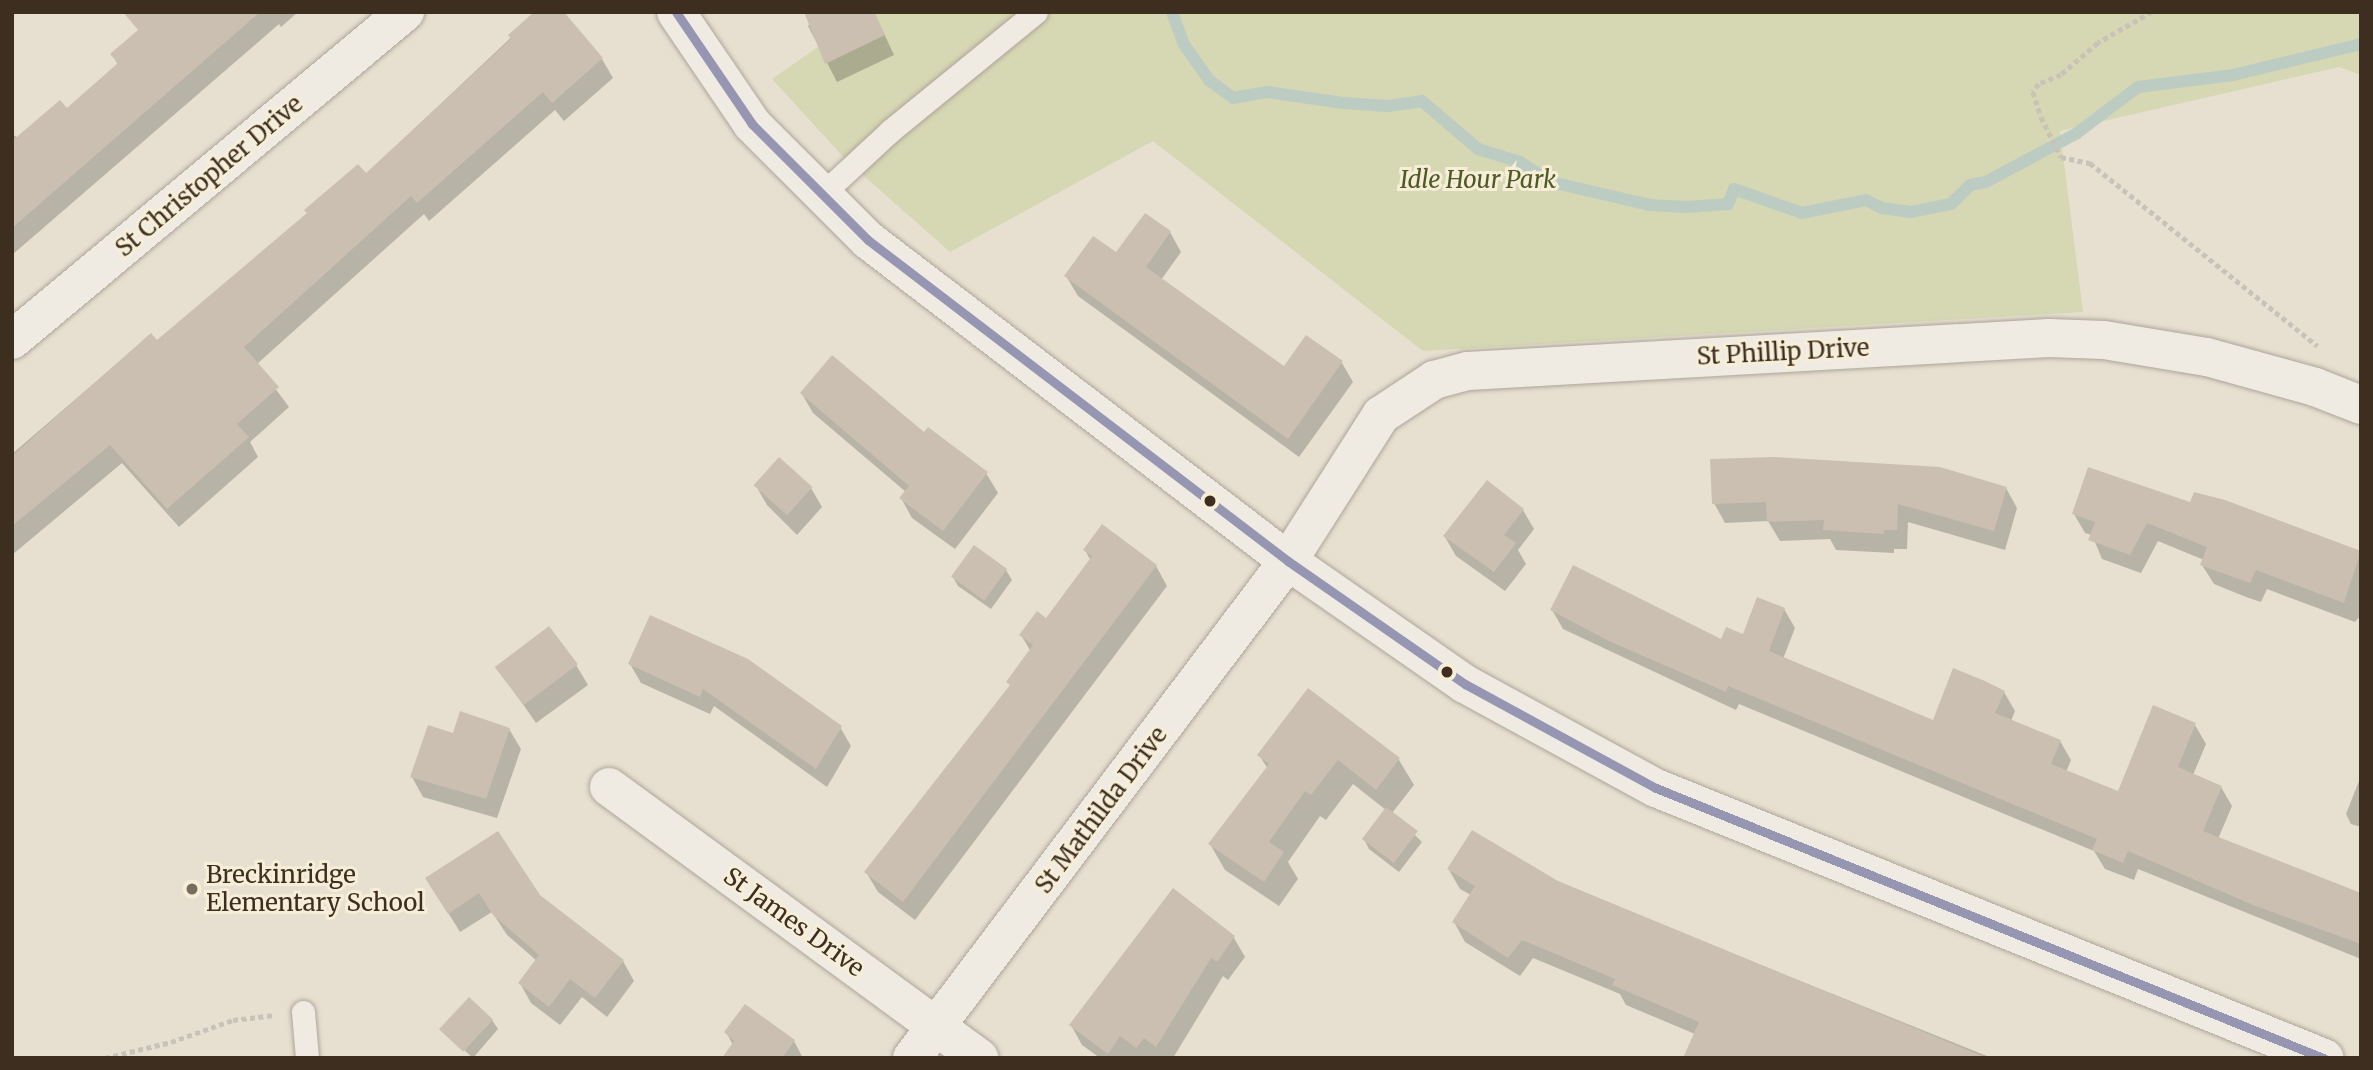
<!DOCTYPE html>
<html>
<head>
<meta charset="utf-8">
<style>
	body { margin:0 }
	#map { position:relative; width:2373px; height:1070px; overflow:hidden; background:#e7e0d1; font-family:Merriweather,serif }
	div>[style] { position:absolute }
	[style*='--x'] { left:calc(var(--x)*1px); top:calc(var(--y)*1px); width:calc(var(--w)*1px); rotate:calc(var(--a)*1deg) }
	.green>* { inset:0; background:#d6d7b3 }
	.shadow>* { inset:0; background:#0003 }
	.stream>* { height:12px; margin:-6px; padding:0 6px; transform-origin:6px; border-radius:6px; background:#bcccc2 }
	.building>* { inset:0; background:#cbbfb2; transform-origin:0 0 }
	.path>* { height:4.5px; margin-top:-2.25px; transform-origin:0; background:repeating-linear-gradient(90deg,#c8c2b9 0 5px,transparent 0 8.5px) }
	.roads { filter:drop-shadow(0 0 2px #ada599) drop-shadow(0 0 2px #ada599) }
	.lane>* { height:23px; margin:-11.5px; padding:0 11.5px; transform-origin:11.5px; border-radius:11.5px; background:#efebe3 }
	.street>* { height:38px; margin:-19px; padding:0 19px; transform-origin:19px; border-radius:19px; background:#efebe3 }
	.bus-1>* { height:9px; margin:-4.5px; padding:0 4.5px; transform-origin:4.5px; border-radius:4.5px; background:#9695b2 }
	.dots>* { width:19px; height:19px; translate:-50% -50%; box-sizing:border-box; border:4px solid #f7eed8; border-radius:50% }
	span { translate:-50% -50%; white-space:nowrap; text-align:center; line-height:1.15; -webkit-text-stroke:6px #f7eed8; paint-order:stroke }
	.street-label { font-size:24px; color:#3d2e20 }
	.park-label { font-size:24px; color:#4d5a26; font-style:italic }
	.poi-label { font-size:24px; color:#3d2e20 }
	.left { translate:0 -50%; text-align:left }
	.frame { position:absolute; inset:0; border:14px solid #3d2e20; pointer-events:none }
</style>
</head>
<body>
<div id="map">
	<div class="green">
		<i style="clip-path:polygon(868px 12px,2361px 12px,2361px 75px,2339px 67px,2060px 131px,2083px 312px,1423px 351px,1153px 141px,950px 252px,848px 162px,772px 79px)"></i>
	</div>
	<div class="shadow">
		<i style="clip-path:polygon(161px 12px,298px 12px,281px 27px,279px 24px,12px 255px,12px 134px,18px 138px,67px 110px,118px 65px,112px 54px)"></i>
		<i style="clip-path:polygon(538px 12px,602px 59px,613px 78px,564px 121px,555px 110px,429px 221px,424px 214px,257px 364px,289px 407px,250px 442px,258px 457px,179px 527px,122px 463px,12px 555px,12px 454px,150px 335px,157px 343px,365px 175px)"></i>
		<i style="clip-path:polygon(874px 12px,894px 55px,837px 82px,808px 26px,814px 18px)"></i>
		<i style="clip-path:polygon(1170px 232px,1181px 252px,1161px 280px,1284px 368px,1306px 337px,1342px 363px,1353px 382px,1299px 457px,1078px 296px,1066px 276px)"></i>
		<i style="clip-path:polygon(802px 394px,924px 435px,986px 473px,998px 493px,955px 549px,912px 518px,901px 498px,906px 492px,813px 413px)"></i>
		<i style="clip-path:polygon(756px 486px,811px 488px,822px 507px,797px 535px,767px 505px)"></i>
		<i style="clip-path:polygon(2006px 488px,2017px 508px,2005px 550px,1908px 522px,1907px 549px,1894px 549px,1894px 553px,1836px 550px,1830px 539px,1780px 541px,1768px 521px,1725px 523px,1714px 503px)"></i>
		<i style="clip-path:polygon(2191px 505px,2361px 551px,2361px 615px,2355px 622px,2267px 589px,2261px 602px,2246px 597px,2214px 584px,2202px 565px,2204px 560px,2158px 541px,2141px 573px,2102px 559px,2092px 535px,2085px 533px,2074px 514px)"></i>
		<i style="clip-path:polygon(1523px 510px,1534px 529px,1518px 550px,1526px 564px,1505px 591px,1456px 556px,1445px 537px)"></i>
		<i style="clip-path:polygon(1085px 550px,1156px 566px,1167px 586px,915px 920px,878px 892px,866px 872px,1011px 686px,1031px 652px,1021px 635px,1046px 620px,1091px 561px)"></i>
		<i style="clip-path:polygon(1006px 570px,1012px 580px,991px 609px,958px 586px,953px 577px)"></i>
		<i style="clip-path:polygon(1784px 609px,1795px 628px,1783px 659px,1934px 722px,2004px 692px,2015px 711px,2011px 721px,2060px 741px,2071px 760px,2066px 772px,2119px 793px,2195px 725px,2206px 744px,2193px 775px,2221px 787px,2232px 806px,2218px 839px,2361px 895px,2361px 959px,2138px 869px,2134px 880px,2105px 869px,2094px 851px,1739px 704px,1736px 710px,1563px 629px,1552px 610px,1722px 641px,1744px 637px)"></i>
		<i style="clip-path:polygon(630px 664px,840px 727px,851px 746px,827px 787px,714px 706px,710px 714px,641px 683px)"></i>
		<i style="clip-path:polygon(576px 665px,588px 685px,536px 723px,497px 667px)"></i>
		<i style="clip-path:polygon(1309px 690px,1399px 760px,1414px 785px,1392px 813px,1422px 842px,1399px 872px,1369px 849px,1364px 839px,1386px 810px,1353px 784px,1326px 820px,1320px 816px,1288px 862px,1298px 879px,1279px 906px,1225px 870px,1210px 844px,1268px 769px,1259px 755px)"></i>
		<i style="clip-path:polygon(509px 729px,521px 749px,497px 818px,423px 797px,412px 777px,454px 736px)"></i>
		<i style="clip-path:polygon(2361px 776px,2361px 827px,2351px 824px,2346px 814px)"></i>
		<i style="clip-path:polygon(498px 833px,539px 897px,623px 961px,634px 981px,607px 1017px,582px 997px,560px 1025px,531px 1003px,520px 983px,537px 961px,507px 935px,492px 912px,460px 932px,439px 898px)"></i>
		<i style="clip-path:polygon(1449px 870px,1557px 883px,1992px 1058px,1685px 1058px,1695px 1034px,1626px 1005px,1620px 994px,1533px 958px,1520px 976px,1465px 942px,1454px 922px,1471px 895px,1460px 889px)"></i>
		<i style="clip-path:polygon(1173px 891px,1234px 938px,1245px 957px,1228px 980px,1223px 976px,1173px 1058px,1100px 1058px,1082px 1045px,1071px 1025px)"></i>
		<i style="clip-path:polygon(492px 1020px,498px 1029px,473px 1058px,443px 1031px)"></i>
		<i style="clip-path:polygon(726px 1032px,794px 1041px,803px 1058px,724px 1058px,733px 1045px)"></i>
	</div>
	<div class="stream">
		<i style="--x:1172;--y:12;--w:33;--a:70"></i>
		<i style="--x:1183;--y:43;--w:45;--a:54.9"></i>
		<i style="--x:1209;--y:80;--w:30;--a:37"></i>
		<i style="--x:1233;--y:98;--w:35;--a:-10"></i>
		<i style="--x:1267;--y:92;--w:77;--a:8.2"></i>
		<i style="--x:1343;--y:103;--w:45;--a:3.8"></i>
		<i style="--x:1388;--y:106;--w:34;--a:-8"></i>
		<i style="--x:1422;--y:101;--w:74;--a:40.6"></i>
		<i style="--x:1478;--y:149;--w:44;--a:17.2"></i>
		<i style="--x:1520;--y:162;--w:37;--a:33"></i>
		<i style="--x:1551;--y:182;--w:102;--a:13.1"></i>
		<i style="--x:1650;--y:205;--w:37;--a:3"></i>
		<i style="--x:1687;--y:207;--w:41;--a:-4.2"></i>
		<i style="--x:1728;--y:204;--w:16;--a:-68"></i>
		<i style="--x:1734;--y:189;--w:72;--a:19.4"></i>
		<i style="--x:1802;--y:213;--w:65;--a:-11.5"></i>
		<i style="--x:1866;--y:200;--w:18;--a:27"></i>
		<i style="--x:1882;--y:208;--w:29;--a:8"></i>
		<i style="--x:1911;--y:212;--w:41;--a:-11.3"></i>
		<i style="--x:1951;--y:204;--w:27;--a:-45"></i>
		<i style="--x:1970;--y:185;--w:16;--a:-11"></i>
		<i style="--x:1986;--y:182;--w:103;--a:-28.3"></i>
		<i style="--x:2077;--y:133;--w:76;--a:-37"></i>
		<i style="--x:2138;--y:87;--w:96;--a:-7.2"></i>
		<i style="--x:2233;--y:75;--w:132;--a:-13.6"></i>
	</div>
	<div class="building">
		<i style="clip-path:polygon(123px 12px,260px 12px,12px 228px,12px 141px,60px 100px,67px 108px,118px 63px,110px 54px,138px 30px)"></i>
		<i style="clip-path:polygon(534px 12px,564px 12px,603px 58px,552px 103px,543px 92px,417px 203px,411px 196px,244px 347px,279px 387px,237px 424px,249px 437px,167px 509px,110px 445px,12px 526px,12px 456px,151px 333px,157px 340px,307px 213px,304px 210px,358px 164px,366px 173px,511px 39px,508px 35px)"></i>
		<i style="clip-path:polygon(804px 12px,874px 12px,885px 35px,825px 64px)"></i>
		<i style="clip-path:polygon(1145px 213px,1171px 231px,1146px 267px,1284px 366px,1306px 335px,1343px 361px,1288px 439px,1064px 276px,1093px 236px,1116px 252px)"></i>
		<i style="clip-path:polygon(832px 355px,924px 432px,928px 427px,988px 472px,943px 531px,899px 498px,909px 486px,800px 393px)"></i>
		<i style="left:779px;top:457px;width:45px;height:38px;rotate:42deg"></i>
		<i style="clip-path:polygon(1774px 457px,1940px 467px,2007px 487px,1994px 531px,1898px 504px,1897px 530px,1884px 530px,1884px 534px,1823px 530px,1824px 520px,1767px 522px,1766px 502px,1712px 504px,1710px 459px)"></i>
		<i style="clip-path:polygon(2088px 467px,2190px 502px,2194px 492px,2225px 500px,2361px 551px,2344px 603px,2256px 570px,2250px 583px,2200px 565px,2207px 547px,2147px 523px,2130px 555px,2088px 540px,2095px 522px,2072px 514px)"></i>
		<i style="clip-path:polygon(1487px 480px,1524px 509px,1504px 535px,1516px 543px,1494px 572px,1443px 536px)"></i>
		<i style="clip-path:polygon(1102px 524px,1157px 565px,903px 902px,864px 872px,1010px 685px,1006px 682px,1033px 645px,1019px 635px,1037px 611px,1046px 618px,1092px 556px,1083px 550px)"></i>
		<i style="left:974px;top:545px;width:41px;height:39px;rotate:36deg"></i>
		<i style="clip-path:polygon(1573px 565px,1721px 639px,1726px 627px,1743px 634px,1757px 597px,1785px 608px,1769px 651px,1933px 720px,1953px 668px,1985px 681px,2005px 691px,1995px 713px,2061px 740px,2051px 764px,2118px 791px,2153px 705px,2196px 723px,2178px 767px,2222px 786px,2203px 831px,2361px 893px,2361px 944px,2253px 905px,2128px 851px,2123px 863px,2092px 850px,2097px 839px,1728px 686px,1726px 692px,1609px 641px,1550px 610px)"></i>
		<i style="clip-path:polygon(650px 615px,748px 659px,842px 726px,816px 769px,703px 689px,700px 697px,628px 664px)"></i>
		<i style="left:549px;top:626px;width:48px;height:68px;rotate:53deg"></i>
		<i style="clip-path:polygon(1308px 688px,1400px 758px,1376px 790px,1338px 760px,1311px 795px,1305px 791px,1269px 842px,1284px 852px,1264px 882px,1208px 844px,1269px 764px,1257px 755px)"></i>
		<i style="clip-path:polygon(460px 711px,510px 728px,486px 799px,410px 777px,428px 725px,453px 733px)"></i>
		<i style="left:1386px;top:807px;width:40px;height:40px;rotate:37deg"></i>
		<i style="clip-path:polygon(1472px 830px,1558px 881px,1987px 1058px,1683px 1058px,1699px 1022px,1612px 985px,1615px 979px,1522px 940px,1508px 958px,1452px 922px,1475px 886px,1447px 869px)"></i>
		<i style="clip-path:polygon(498px 831px,540px 895px,624px 960px,595px 998px,570px 979px,549px 1007px,518px 983px,539px 955px,493px 915px,479px 893px,448px 914px,425px 878px)"></i>
		<i style="clip-path:polygon(1173px 888px,1235px 936px,1217px 962px,1211px 958px,1156px 1047px,1144px 1038px,1136px 1048px,1120px 1036px,1108px 1054px,1069px 1025px)"></i>
		<i style="left:469px;top:997px;width:33px;height:44px;rotate:43deg"></i>
		<i style="clip-path:polygon(745px 1004px,795px 1040px,782px 1058px,722px 1058px,734px 1041px,724px 1032px)"></i>
	</div>
	<div class="path">
		<i style="--x:2152;--y:12;--w:62;--a:150.1"></i>
		<i style="--x:2098;--y:43;--w:49;--a:139.1"></i>
		<i style="--x:2061;--y:75;--w:24;--a:158"></i>
		<i style="--x:2039;--y:84;--w:10;--a:127"></i>
		<i style="--x:2033;--y:92;--w:26;--a:72"></i>
		<i style="--x:2041;--y:117;--w:45;--a:63.4"></i>
		<i style="--x:2061;--y:157;--w:30;--a:12"></i>
		<i style="--x:2090;--y:163;--w:292;--a:38.8"></i>
		<i style="--x:105;--y:1058;--w:68;--a:-13.6"></i>
		<i style="--x:171;--y:1042;--w:66;--a:-19.5"></i>
		<i style="--x:233;--y:1020;--w:41;--a:-7"></i>
	</div>
	<div class="roads">
		<div class="lane">
			<i style="--x:821;--y:195;--w:94;--a:-42.8"></i>
			<i style="--x:890;--y:131;--w:188;--a:-39.2"></i>
			<i style="--x:303;--y:1012;--w:46;--a:85"></i>
		</div>
		<div class="street">
			<i style="--x:676;--y:12;--w:135;--a:55.8"></i>
			<i style="--x:752;--y:124;--w:164;--a:45"></i>
			<i style="--x:868;--y:240;--w:529;--a:37.39"></i>
			<i style="--x:1288;--y:561;--w:216;--a:34.8"></i>
			<i style="--x:1465;--y:684;--w:217;--a:28.6"></i>
			<i style="--x:1656;--y:788;--w:721;--a:22.01"></i>
			<i style="--x:12;--y:340;--w:512;--a:-39.85"></i>
			<i style="--x:609;--y:787;--w:459;--a:36.2"></i>
			<i style="--x:912;--y:1058;--w:623;--a:-52.89"></i>
			<i style="--x:1288;--y:561;--w:173;--a:-57.5"></i>
			<i style="--x:1381;--y:415;--w:64;--a:-33.4"></i>
			<i style="--x:1434;--y:380;--w:35;--a:-15"></i>
			<i style="--x:1468;--y:371;--w:582;--a:-3.25"></i>
			<i style="--x:2049;--y:338;--w:55;--a:2.1"></i>
			<i style="--x:2104;--y:340;--w:104;--a:9.4"></i>
			<i style="--x:2207;--y:357;--w:112;--a:15.5"></i>
			<i style="--x:2315;--y:387;--w:49;--a:21.4"></i>
		</div>
	</div>
	<div class="bus-1">
		<i style="--x:676;--y:12;--w:135;--a:55.8"></i>
		<i style="--x:752;--y:124;--w:164;--a:45"></i>
		<i style="--x:868;--y:240;--w:529;--a:37.39"></i>
		<i style="--x:1288;--y:561;--w:216;--a:34.8"></i>
		<i style="--x:1465;--y:684;--w:217;--a:28.6"></i>
		<i style="--x:1656;--y:788;--w:720;--a:22.04"></i>
	</div>
	<div class="dots">
		<i style="left:1210px;top:501px;background:#3d2e20"></i>
		<i style="left:1447px;top:672px;background:#3d2e20"></i>
		<i style="left:192px;top:889px;background:#786c5e"></i>
	</div>
	<div class="street-label">
		<span style="left:209px;top:176px;rotate:-40deg">St Christopher Drive</span>
		<span style="left:1783px;top:352px;rotate:-3deg">St Phillip Drive</span>
		<span style="left:1101px;top:810px;rotate:-53deg">St Mathilda Drive</span>
		<span style="left:794px;top:922px;rotate:36deg">St James Drive</span>
	</div>
	<div class="park-label">
		<span style="left:1478px;top:180px">Idle Hour Park</span>
	</div>
	<div class="poi-label">
		<span class="left" style="left:206px;top:889px">Breckinridge<br>Elementary School</span>
	</div>
	<div class="frame"></div>
</div>
</body>
</html>
